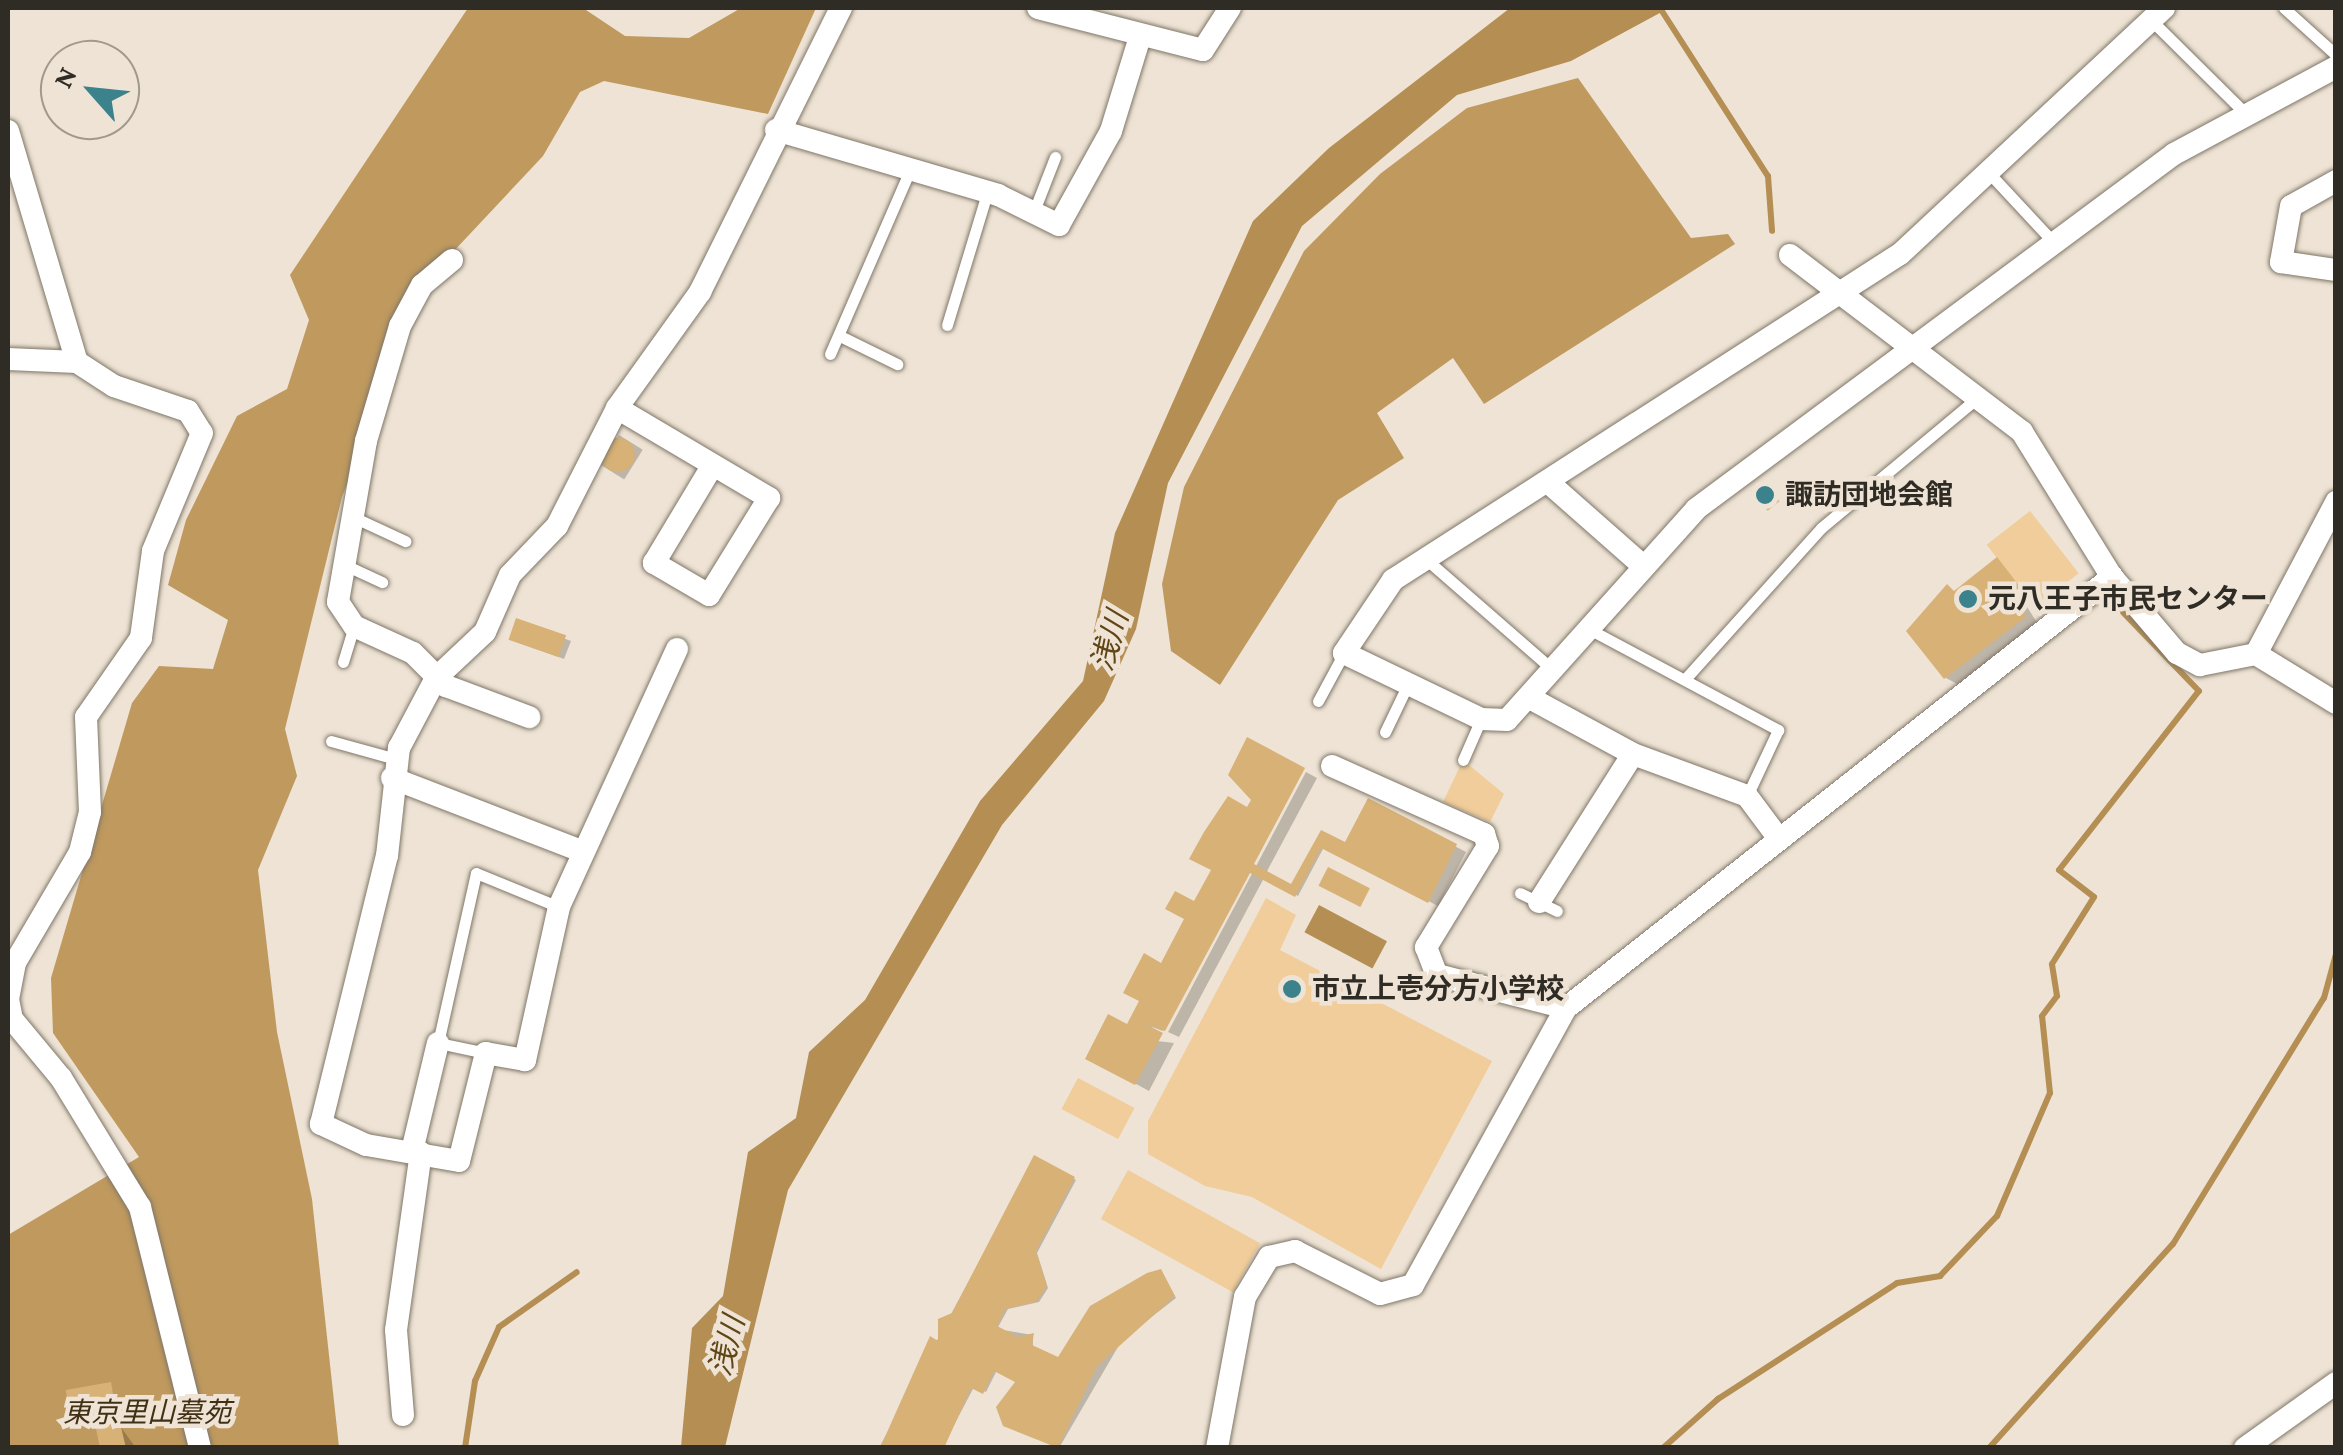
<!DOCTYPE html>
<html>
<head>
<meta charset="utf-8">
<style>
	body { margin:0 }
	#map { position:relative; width:2343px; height:1455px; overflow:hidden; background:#eee3d4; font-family:"Crimson Pro","Noto Sans JP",serif }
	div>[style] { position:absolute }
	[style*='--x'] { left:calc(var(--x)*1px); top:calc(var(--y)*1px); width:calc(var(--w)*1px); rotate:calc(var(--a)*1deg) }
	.green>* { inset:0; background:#f0cd9a; transform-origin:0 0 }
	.forest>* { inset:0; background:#bf995e }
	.water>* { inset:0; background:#b48e53; transform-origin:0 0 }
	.shadow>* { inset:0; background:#0003; transform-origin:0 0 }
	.stream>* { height:6px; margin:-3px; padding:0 3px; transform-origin:3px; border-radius:3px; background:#b48e53 }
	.building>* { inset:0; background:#d7b175; transform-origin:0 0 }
	.round { border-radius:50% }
	.roads { filter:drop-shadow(0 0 2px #7f7668) drop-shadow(0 0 2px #7f7668) }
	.lane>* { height:11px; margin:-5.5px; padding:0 5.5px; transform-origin:5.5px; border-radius:5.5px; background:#fff }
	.street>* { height:22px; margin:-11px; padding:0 11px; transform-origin:11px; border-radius:11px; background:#fff }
	.dots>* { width:28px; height:28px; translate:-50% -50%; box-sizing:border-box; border:5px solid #eee3d4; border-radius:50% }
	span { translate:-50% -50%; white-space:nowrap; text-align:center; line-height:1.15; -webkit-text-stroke:9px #eee3d4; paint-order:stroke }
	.poi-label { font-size:28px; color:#2f2b25; font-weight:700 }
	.left { translate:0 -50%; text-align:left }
	.park-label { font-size:28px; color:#403015; font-style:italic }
	.water-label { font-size:30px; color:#604517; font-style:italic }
	.frame { position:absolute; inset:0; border:10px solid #2f2b25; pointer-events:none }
	.north { position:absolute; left:40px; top:40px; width:100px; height:100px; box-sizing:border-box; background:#eee3d4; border:2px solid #a2998e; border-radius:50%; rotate:297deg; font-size:28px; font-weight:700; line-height:40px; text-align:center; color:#2f2b25 }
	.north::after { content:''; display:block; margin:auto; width:35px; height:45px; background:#3b828d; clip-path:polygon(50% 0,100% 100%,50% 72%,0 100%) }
</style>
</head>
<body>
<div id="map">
	<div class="green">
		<i style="left:2030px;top:511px;width:79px;height:55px;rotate:52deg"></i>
		<i style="clip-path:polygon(1463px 760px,1504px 794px,1490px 822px,1443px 802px)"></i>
		<i style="clip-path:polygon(1266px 898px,1296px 915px,1280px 950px,1492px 1061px,1381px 1269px,1252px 1197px,1205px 1186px,1148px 1154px,1148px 1121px)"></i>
		<i style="left:1078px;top:1078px;width:64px;height:35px;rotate:28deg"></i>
		<i style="left:1128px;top:1170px;width:151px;height:56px;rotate:29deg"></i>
	</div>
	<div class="forest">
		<i style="clip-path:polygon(468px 8px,583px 8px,625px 36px,689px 38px,741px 8px,816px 8px,768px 114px,604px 81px,580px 92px,543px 156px,422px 285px,342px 497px,285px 729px,297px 776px,258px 870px,277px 1032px,312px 1199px,339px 1447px,8px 1447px,8px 1235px,139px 1157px,53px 1033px,51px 978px,132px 703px,159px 666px,213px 669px,228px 620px,168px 585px,186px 520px,237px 416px,287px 389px,309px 320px,290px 275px)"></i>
		<i style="clip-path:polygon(1578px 78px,1691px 238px,1728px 234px,1735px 244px,1484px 404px,1453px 358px,1377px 413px,1404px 458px,1338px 500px,1220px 685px,1171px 651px,1162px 584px,1184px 487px,1304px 251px,1380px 174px,1467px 108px)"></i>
	</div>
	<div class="water">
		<i style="clip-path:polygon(1510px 8px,1669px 8px,1571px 61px,1457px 95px,1302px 226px,1168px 483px,1136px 629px,1104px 701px,1002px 825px,788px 1190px,725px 1447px,681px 1447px,692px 1328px,723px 1296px,748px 1152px,796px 1118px,809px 1052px,865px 1000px,980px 801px,1083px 681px,1115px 533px,1253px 221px,1329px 148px)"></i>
		<i style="left:1319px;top:905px;width:77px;height:31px;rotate:28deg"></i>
	</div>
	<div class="shadow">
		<i style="left:619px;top:435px;width:28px;height:35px;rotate:32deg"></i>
		<i style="clip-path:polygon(1997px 560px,2038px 624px,1959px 685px,1946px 678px,1956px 593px)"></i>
		<i style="clip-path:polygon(517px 621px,571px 641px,564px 659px,516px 642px)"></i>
		<i style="clip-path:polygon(1302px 769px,1163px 1031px,1152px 1027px,1157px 1041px,1174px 1043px,1149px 1091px,1088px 1058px,1128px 1028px,1195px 904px)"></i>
		<i style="clip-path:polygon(1306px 772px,1317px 778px,1266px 873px,1292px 888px,1322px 833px,1346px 846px,1370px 801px,1466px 852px,1438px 906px,1324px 847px,1298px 896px,1264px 878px,1179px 1037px,1168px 1032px)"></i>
		<i style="clip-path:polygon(1035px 1158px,1076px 1180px,1037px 1253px,1048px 1288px,1039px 1302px,1008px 1309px,997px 1329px,1033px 1335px,1033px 1348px,1058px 1361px,1161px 1271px,1176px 1298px,1122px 1340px,1059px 1448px,1005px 1425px,1018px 1381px,997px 1370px,986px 1392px,974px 1387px,942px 1448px,879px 1448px)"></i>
		<i style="clip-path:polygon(110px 1385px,120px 1412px,73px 1416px)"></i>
		<i style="clip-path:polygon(120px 1426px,136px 1448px,103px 1448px)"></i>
	</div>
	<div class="stream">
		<i style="--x:1660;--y:8;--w:200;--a:57.3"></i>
		<i style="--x:1768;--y:176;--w:55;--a:85.8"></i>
		<i style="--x:465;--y:1448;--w:68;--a:-81.5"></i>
		<i style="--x:475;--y:1381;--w:59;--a:-66"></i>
		<i style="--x:499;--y:1327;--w:95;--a:-35.2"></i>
		<i style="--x:1663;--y:1448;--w:74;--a:-41.7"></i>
		<i style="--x:1718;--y:1399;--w:213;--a:-32.9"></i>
		<i style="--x:1897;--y:1283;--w:44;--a:-9.2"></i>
		<i style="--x:1940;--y:1276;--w:83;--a:-46.5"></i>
		<i style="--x:1997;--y:1216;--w:134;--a:-66.7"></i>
		<i style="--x:2050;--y:1093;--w:77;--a:-95.9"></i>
		<i style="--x:2042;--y:1016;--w:25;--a:-53"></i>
		<i style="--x:2057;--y:996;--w:32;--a:-99"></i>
		<i style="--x:2052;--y:964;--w:79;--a:-57.9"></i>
		<i style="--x:2094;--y:897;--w:44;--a:-142.4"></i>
		<i style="--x:2059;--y:870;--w:227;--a:-52"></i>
		<i style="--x:2199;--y:691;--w:121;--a:-134"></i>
		<i style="--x:1989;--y:1448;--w:275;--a:-48"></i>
		<i style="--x:2173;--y:1244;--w:289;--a:-58.5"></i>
		<i style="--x:2324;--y:998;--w:46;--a:-74.7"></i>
	</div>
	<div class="building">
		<i class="round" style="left:601px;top:438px;width:34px;height:34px"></i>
		<i style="left:1763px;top:481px;width:26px;height:15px;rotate:51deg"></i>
		<i style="clip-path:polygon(1997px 557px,2024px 592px,2014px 600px,2027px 616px,1944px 679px,1906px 631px,1947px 584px,1954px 591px)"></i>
		<i style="left:516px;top:618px;width:53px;height:23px;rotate:19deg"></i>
		<i style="clip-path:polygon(1247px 737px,1305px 768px,1254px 864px,1291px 884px,1321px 830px,1345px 842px,1368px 798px,1457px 844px,1428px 903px,1321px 848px,1295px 897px,1250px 873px,1165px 1031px,1143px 1023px,1163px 1033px,1135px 1085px,1085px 1059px,1108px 1014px,1127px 1024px,1139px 1001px,1123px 993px,1144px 953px,1161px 963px,1184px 919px,1165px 909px,1175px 891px,1194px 901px,1211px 870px,1189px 859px,1204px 832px,1228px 796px,1247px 807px,1251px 800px,1228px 775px)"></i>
		<i style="left:1328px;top:867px;width:47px;height:21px;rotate:27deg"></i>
		<i style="clip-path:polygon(1034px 1155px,1075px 1177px,1036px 1251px,1047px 1286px,1036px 1302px,1005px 1309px,997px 1326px,1018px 1337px,1034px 1333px,1032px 1345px,1058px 1357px,1090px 1306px,1147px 1273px,1161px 1269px,1175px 1296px,1097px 1366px,1058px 1448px,1003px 1426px,996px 1407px,1015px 1382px,994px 1371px,983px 1394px,971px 1388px,944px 1448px,880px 1448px,930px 1336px,938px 1341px,938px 1319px,952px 1313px)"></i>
		<i style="left:111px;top:1382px;width:28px;height:46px;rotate:80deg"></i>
		<i style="clip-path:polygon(120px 1423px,126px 1448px,100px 1448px,96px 1429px)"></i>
	</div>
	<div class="roads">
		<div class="lane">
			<i style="--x:2284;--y:8;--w:70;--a:42.1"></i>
			<i style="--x:2151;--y:20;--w:134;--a:44.7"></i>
			<i style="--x:1990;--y:174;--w:96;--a:47.1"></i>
			<i style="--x:1034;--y:211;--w:58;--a:-68.7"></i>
			<i style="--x:947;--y:325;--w:138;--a:-73.1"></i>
			<i style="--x:840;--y:336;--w:64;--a:26.2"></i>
			<i style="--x:830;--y:354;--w:201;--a:-66.5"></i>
			<i style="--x:351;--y:516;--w:60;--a:24.8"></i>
			<i style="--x:1427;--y:560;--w:166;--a:41.1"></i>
			<i style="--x:345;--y:565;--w:41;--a:24.7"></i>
			<i style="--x:1587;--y:628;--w:217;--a:28.1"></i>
			<i style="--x:1778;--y:730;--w:73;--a:115.2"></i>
			<i style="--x:343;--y:662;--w:38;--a:-73"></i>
			<i style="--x:1686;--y:678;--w:202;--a:-48"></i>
			<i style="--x:1821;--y:528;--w:202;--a:-39.8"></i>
			<i style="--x:1318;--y:701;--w:55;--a:-61.6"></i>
			<i style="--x:1385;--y:732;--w:51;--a:-64.4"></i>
			<i style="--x:331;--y:741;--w:67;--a:15.5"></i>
			<i style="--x:1463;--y:760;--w:45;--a:-66.3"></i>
			<i style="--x:1520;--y:893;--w:41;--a:25.9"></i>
			<i style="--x:486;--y:1053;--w:49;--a:-168.2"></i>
			<i style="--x:438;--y:1043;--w:174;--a:-77.4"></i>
			<i style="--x:476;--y:873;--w:90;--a:22.3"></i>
		</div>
		<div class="street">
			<i style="--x:1038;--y:8;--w:170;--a:14.3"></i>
			<i style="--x:1203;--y:50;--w:50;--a:-57.3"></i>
			<i style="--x:2164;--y:8;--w:361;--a:137"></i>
			<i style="--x:1900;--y:254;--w:603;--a:147.26"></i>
			<i style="--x:1393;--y:580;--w:88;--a:123.9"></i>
			<i style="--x:1344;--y:653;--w:152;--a:25.7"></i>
			<i style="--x:1481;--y:719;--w:26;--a:2"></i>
			<i style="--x:1507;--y:720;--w:283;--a:-48.1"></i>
			<i style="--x:1696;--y:509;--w:595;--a:-36.6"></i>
			<i style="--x:2174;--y:154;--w:184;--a:-28.2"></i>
			<i style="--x:776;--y:130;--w:231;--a:16.3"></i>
			<i style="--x:998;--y:195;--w:68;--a:26.2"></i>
			<i style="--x:1059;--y:225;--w:107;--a:-61"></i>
			<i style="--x:1111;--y:131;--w:98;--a:-72.9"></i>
			<i style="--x:8;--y:131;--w:241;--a:73.4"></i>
			<i style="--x:77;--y:362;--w:44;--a:33"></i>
			<i style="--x:114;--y:386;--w:78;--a:18.7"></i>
			<i style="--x:188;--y:411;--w:26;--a:58"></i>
			<i style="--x:202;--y:433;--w:128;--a:112.6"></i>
			<i style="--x:153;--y:551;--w:88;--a:97.9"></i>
			<i style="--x:141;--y:638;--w:96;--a:124.8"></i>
			<i style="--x:86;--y:717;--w:95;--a:87.6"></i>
			<i style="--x:90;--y:812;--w:41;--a:104"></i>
			<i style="--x:80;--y:852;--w:129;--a:120.4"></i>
			<i style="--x:15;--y:963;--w:37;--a:101"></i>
			<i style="--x:8;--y:999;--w:20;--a:79"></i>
			<i style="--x:12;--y:1019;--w:77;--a:50.3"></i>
			<i style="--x:61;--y:1078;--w:151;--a:58.5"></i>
			<i style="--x:140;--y:1207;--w:248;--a:76"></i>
			<i style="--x:2336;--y:181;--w:51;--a:150.9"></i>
			<i style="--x:2291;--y:206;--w:57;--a:100.1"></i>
			<i style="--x:2281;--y:262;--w:56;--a:8.3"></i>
			<i style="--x:1790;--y:255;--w:292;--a:37.3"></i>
			<i style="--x:2022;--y:432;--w:171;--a:58.2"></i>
			<i style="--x:2112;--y:577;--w:100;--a:49.5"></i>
			<i style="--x:2177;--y:653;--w:26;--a:28"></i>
			<i style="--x:2200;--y:665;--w:57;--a:-11.1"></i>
			<i style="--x:2256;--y:654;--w:94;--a:31.5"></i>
			<i style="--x:452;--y:260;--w:39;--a:140"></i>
			<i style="--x:422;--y:285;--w:47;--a:118.2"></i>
			<i style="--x:400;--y:326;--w:120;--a:106.5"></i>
			<i style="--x:366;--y:441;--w:163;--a:99.9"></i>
			<i style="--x:338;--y:602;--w:29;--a:56"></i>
			<i style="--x:354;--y:626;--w:65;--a:24.6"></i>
			<i style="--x:413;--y:653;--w:47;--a:45"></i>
			<i style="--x:446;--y:686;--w:89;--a:20.5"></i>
			<i style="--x:8;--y:359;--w:69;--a:2.5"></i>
			<i style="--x:617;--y:408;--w:177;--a:30.6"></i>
			<i style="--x:769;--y:498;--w:114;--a:121.7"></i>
			<i style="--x:709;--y:595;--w:64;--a:-149.8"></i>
			<i style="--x:654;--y:563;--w:114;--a:-59"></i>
			<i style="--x:1549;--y:483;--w:124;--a:41.4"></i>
			<i style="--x:677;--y:649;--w:284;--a:114.6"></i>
			<i style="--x:559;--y:907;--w:157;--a:102.5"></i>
			<i style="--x:525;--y:1060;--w:40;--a:-170"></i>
			<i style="--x:486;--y:1053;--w:111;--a:104"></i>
			<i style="--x:459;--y:1161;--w:94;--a:-170.2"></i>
			<i style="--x:366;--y:1145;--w:50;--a:-155"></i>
			<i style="--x:321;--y:1124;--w:276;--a:-76.2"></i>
			<i style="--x:387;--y:856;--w:109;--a:-83.7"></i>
			<i style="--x:399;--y:748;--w:79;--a:-62.1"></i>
			<i style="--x:436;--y:678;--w:67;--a:-43.2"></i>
			<i style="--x:485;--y:632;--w:62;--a:-66.3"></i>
			<i style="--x:510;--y:575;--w:68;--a:-46.2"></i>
			<i style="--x:557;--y:526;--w:132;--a:-63"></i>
			<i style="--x:617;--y:408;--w:143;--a:-54.4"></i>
			<i style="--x:700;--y:292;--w:317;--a:-63.6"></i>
			<i style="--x:2256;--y:654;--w:172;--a:-62.2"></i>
			<i style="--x:1528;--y:697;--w:119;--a:28.5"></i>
			<i style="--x:1633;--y:754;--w:121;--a:20.2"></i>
			<i style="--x:1747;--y:796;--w:54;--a:53.3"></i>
			<i style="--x:1332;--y:766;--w:167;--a:24.1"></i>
			<i style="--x:1484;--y:834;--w:13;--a:72"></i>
			<i style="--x:1488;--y:846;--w:119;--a:121.5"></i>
			<i style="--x:1426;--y:947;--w:30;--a:69"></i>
			<i style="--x:1437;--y:975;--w:133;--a:14.3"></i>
			<i style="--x:392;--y:778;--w:203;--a:21.1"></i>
			<i style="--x:1539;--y:902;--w:175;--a:-57.6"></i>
			<i style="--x:412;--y:1151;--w:111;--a:-76.5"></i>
			<i style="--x:403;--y:1415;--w:85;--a:-94.7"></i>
			<i style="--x:396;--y:1330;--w:179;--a:-82"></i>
			<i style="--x:1217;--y:1448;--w:154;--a:-79.5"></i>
			<i style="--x:1245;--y:1297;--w:47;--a:-59"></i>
			<i style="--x:1269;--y:1257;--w:27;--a:-13"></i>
			<i style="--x:1295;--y:1251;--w:95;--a:26.8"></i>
			<i style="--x:1380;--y:1294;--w:34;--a:-15"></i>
			<i style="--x:1413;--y:1285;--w:316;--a:-61.1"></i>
			<i style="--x:1566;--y:1008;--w:696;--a:-38.29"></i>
			<i style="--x:2245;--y:1448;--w:112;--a:-35.5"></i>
		</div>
	</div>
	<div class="dots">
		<i style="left:1765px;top:495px;background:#3b828d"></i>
		<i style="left:1968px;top:599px;background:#3b828d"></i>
		<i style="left:1292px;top:989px;background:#3b828d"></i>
	</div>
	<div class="poi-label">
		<span class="left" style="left:1785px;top:495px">諏訪団地会館</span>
		<span class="left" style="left:1988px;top:599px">元八王子市民センター</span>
		<span class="left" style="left:1312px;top:989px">市立上壱分方小学校</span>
	</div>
	<div class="park-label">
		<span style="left:147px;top:1413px">東京里山墓苑</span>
	</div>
	<div class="water-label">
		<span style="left:1110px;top:641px;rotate:-73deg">浅川</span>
		<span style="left:727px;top:1346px;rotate:-75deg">浅川</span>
	</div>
	<div class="frame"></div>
	<div class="north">N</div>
</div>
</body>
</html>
